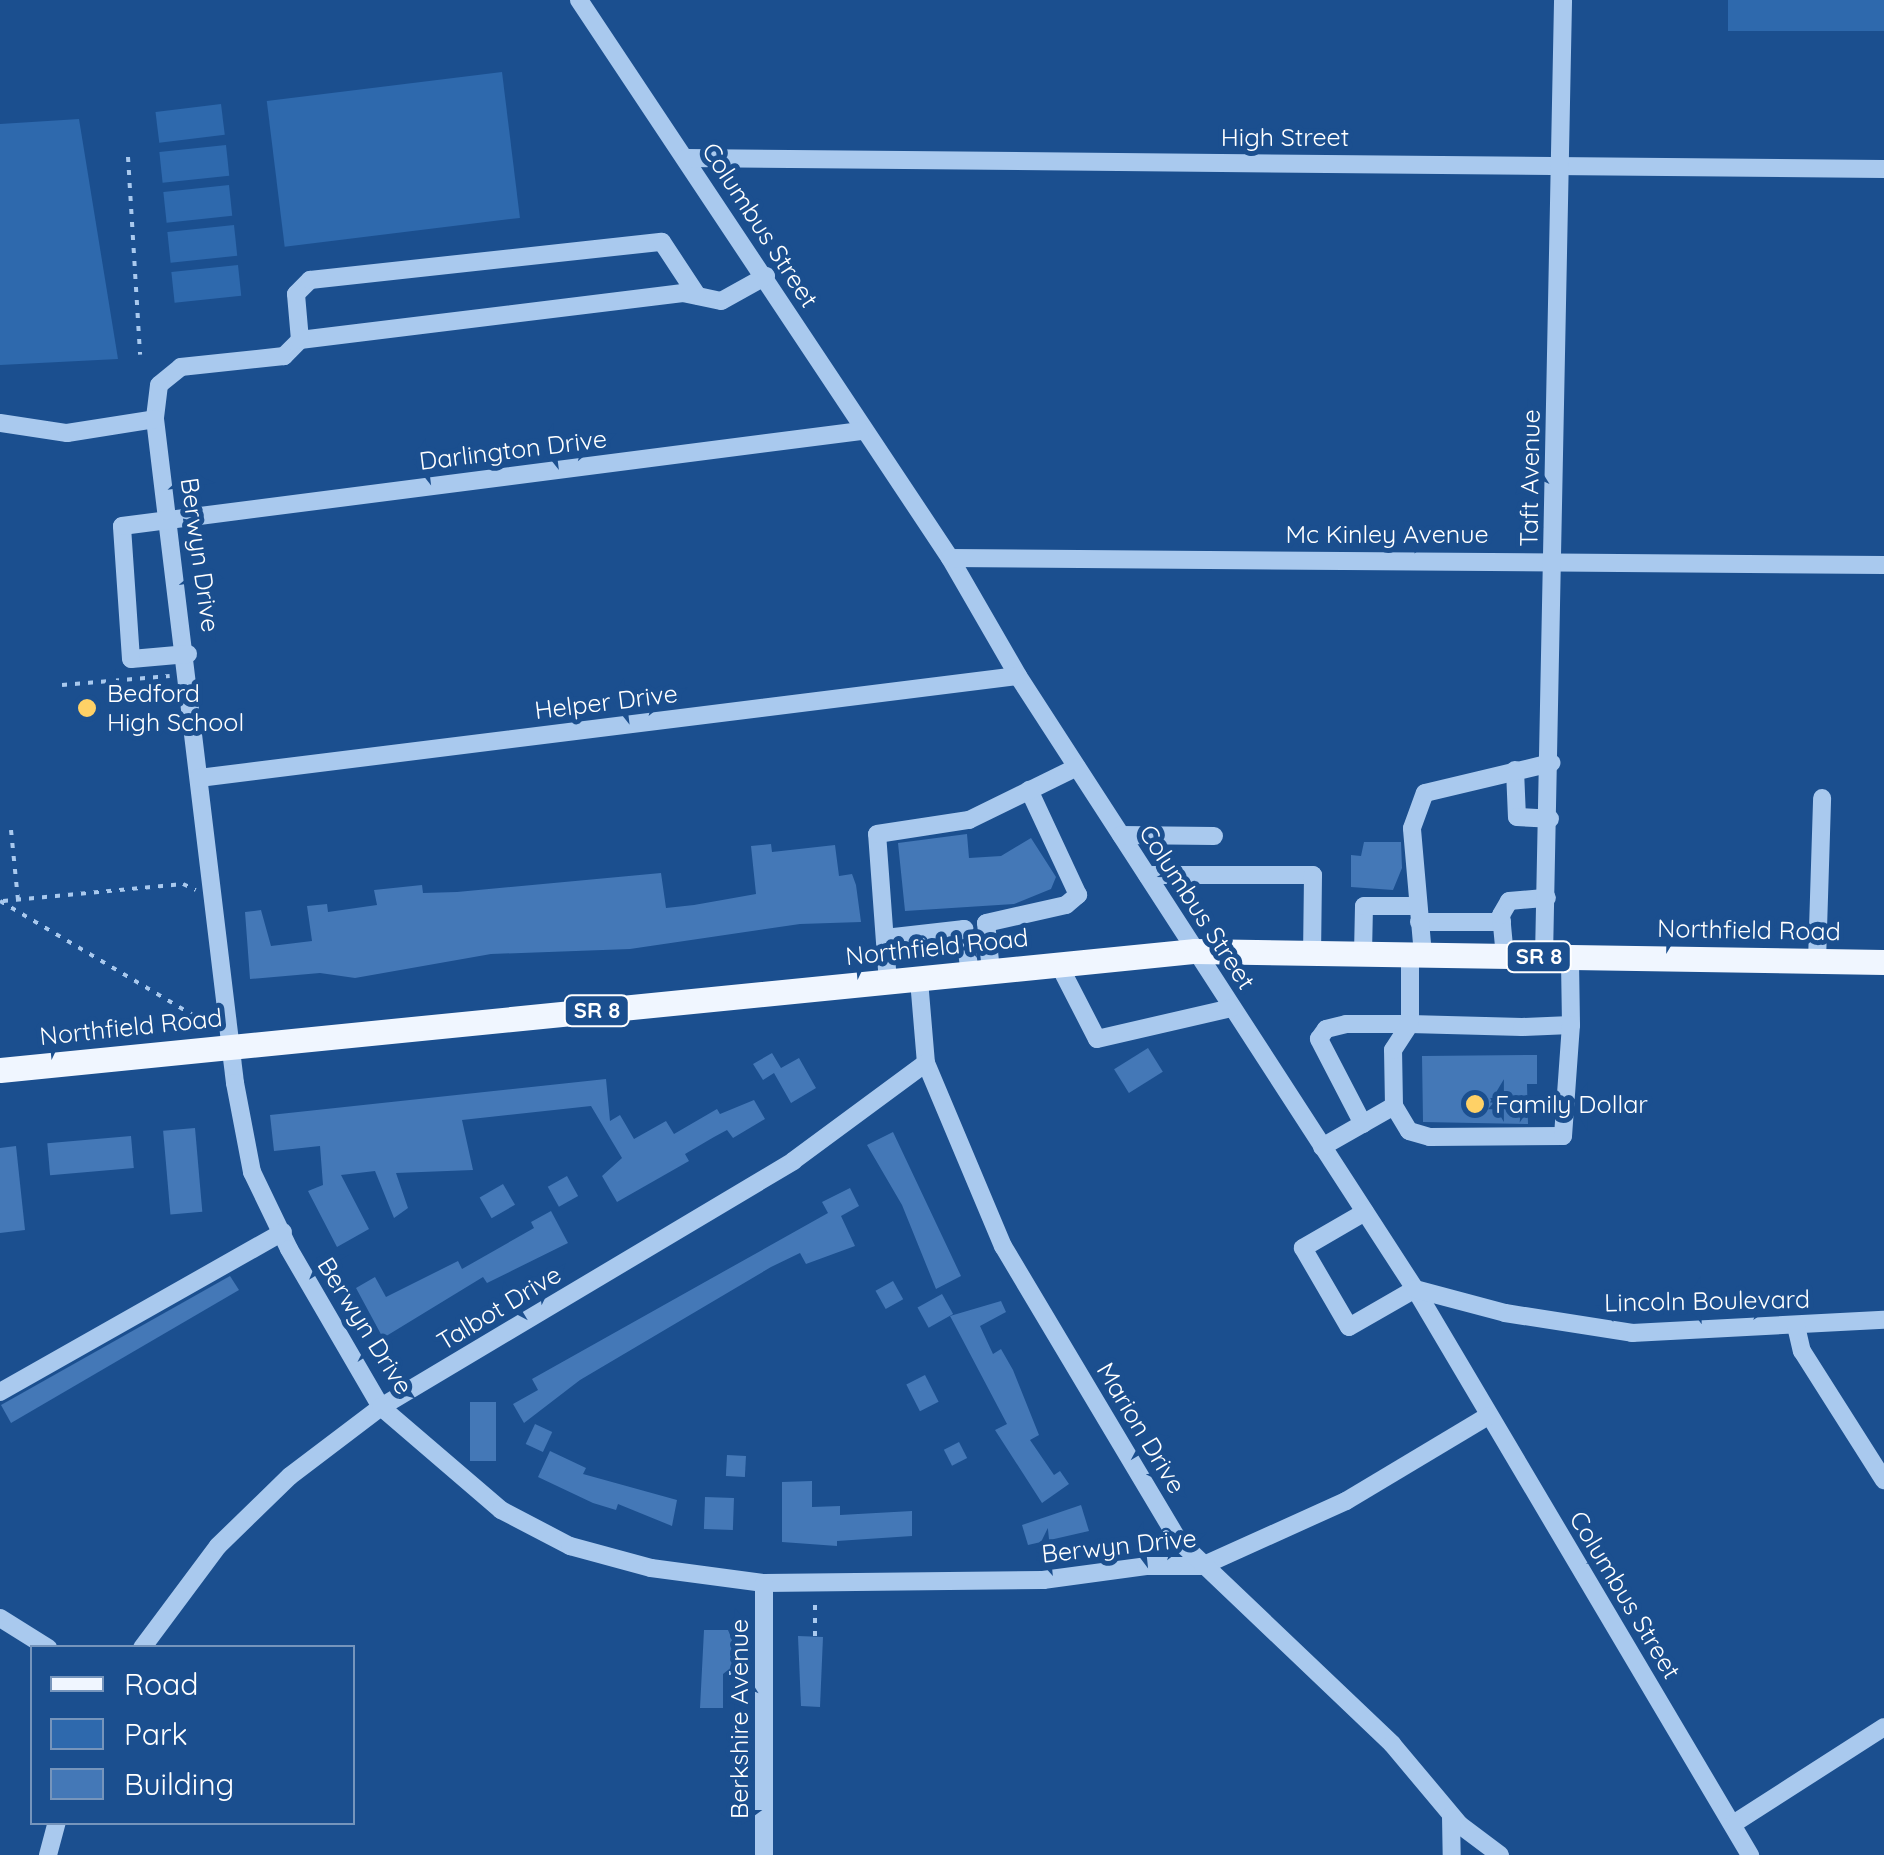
<!DOCTYPE html>
<html>
<head>
<meta charset="utf-8">
<style>
	body { margin:0 }
	#map { position:relative; width:1884px; height:1855px; overflow:hidden; background:#1b4f8f; font-family:Quicksand,sans-serif }
	div>[style] { position:absolute }
	[style*='--x'] { left:calc(var(--x)*1px); top:calc(var(--y)*1px); width:calc(var(--w)*1px); rotate:calc(var(--a)*1deg) }
	.green>* { inset:0; background:#2e69ad; transform-origin:0 0 }
	.building>* { inset:0; background:#4478b7; transform-origin:0 0 }
	.path>* { height:4px; margin-top:-2px; transform-origin:0; background:repeating-linear-gradient(90deg,#a9c9ee 0 5px,transparent 0 13px) }
	.minor>* { height:18px; margin:-9px; padding:0 9px; transform-origin:9px; border-radius:9px; background:#a9c9ee }
	.major>* { height:25px; margin:-12.5px; padding:0 12.5px; transform-origin:12.5px; border-radius:12.5px; background:#f0f6ff }
	.dots>* { width:28px; height:28px; translate:-50% -50%; box-sizing:border-box; border:5px solid #1b4f8f; border-radius:50% }
	span { translate:-50% -50%; white-space:nowrap; text-align:center; line-height:1.15; -webkit-text-stroke:10px #1b4f8f; paint-order:stroke }
	.shield-label span { padding:2px 8px; background:#1b4f8f; border:2px solid; border-radius:8px; -webkit-text-stroke-width:0 }
	.shield-label { font-size:22px; color:#fff; font-weight:700 }
	.street-label { font-size:25px; color:#fff }
	.poi-label { font-size:25px; color:#fff }
	.left { translate:0 -50%; text-align:left }
	.legend { position:absolute; left:30px; top:1645px; width:325px; height:180px; box-sizing:border-box; background:#1b4f8f; border:2px solid #7695bc; margin:0; padding:12px 18px; list-style:none; font-size:30px; color:#fff }
	.legend li { display:flex; align-items:center; gap:20px; height:50px }
	.legend b { width:50px; border:2px solid #7695bc }
</style>
</head>
<body>
<div id="map">
	<div class="green">
		<i style="left:1728px;top:0;width:156px;height:31px"></i>
		<i style="left:502px;top:72px;width:147px;height:237px;rotate:83deg"></i>
		<i style="left:221px;top:104px;width:31px;height:66px;rotate:83deg"></i>
		<i style="clip-path:polygon(79px 119px,118px 359px,0 365px,0 124px)"></i>
		<i style="left:226px;top:145px;width:31px;height:67px;rotate:84deg"></i>
		<i style="left:229px;top:185px;width:31px;height:66px;rotate:84deg"></i>
		<i style="left:234px;top:225px;width:31px;height:67px;rotate:84deg"></i>
		<i style="left:238px;top:265px;width:31px;height:67px;rotate:84deg"></i>
	</div>
	<div class="building">
		<i style="clip-path:polygon(967px 834px,969px 858px,1001px 856px,1031px 838px,1056px 877px,1051px 889px,1014px 904px,905px 911px,898px 843px)"></i>
		<i style="clip-path:polygon(1364px 842px,1401px 842px,1402px 868px,1393px 890px,1351px 887px,1351px 855px,1361px 856px)"></i>
		<i style="clip-path:polygon(771px 844px,772px 852px,835px 845px,839px 876px,852px 874px,856px 885px,861px 922px,800px 924px,630px 949px,491px 954px,355px 978px,320px 973px,250px 979px,245px 912px,261px 910px,271px 946px,312px 941px,307px 906px,327px 904px,328px 912px,377px 905px,374px 890px,422px 885px,423px 893px,457px 892px,661px 873px,666px 908px,694px 905px,756px 894px,751px 846px)"></i>
		<i style="left:1148px;top:1048px;width:28px;height:40px;rotate:58deg"></i>
		<i style="clip-path:polygon(772px 1053px,781px 1068px,799px 1058px,816px 1088px,791px 1103px,774px 1073px,763px 1080px,753px 1064px)"></i>
		<i style="clip-path:polygon(1537px 1055px,1537px 1084px,1527px 1084px,1528px 1124px,1423px 1122px,1422px 1056px)"></i>
		<i style="clip-path:polygon(606px 1079px,610px 1121px,620px 1115px,634px 1139px,666px 1121px,674px 1134px,717px 1109px,720px 1114px,754px 1100px,765px 1119px,733px 1138px,727px 1130px,714px 1137px,685px 1154px,689px 1161px,617px 1202px,602px 1176px,622px 1158px,591px 1106px,462px 1120px,473px 1170px,396px 1173px,408px 1208px,394px 1218px,375px 1171px,341px 1175px,369px 1229px,337px 1247px,308px 1191px,323px 1185px,320px 1146px,274px 1151px,270px 1115px)"></i>
		<i style="left:195px;top:1128px;width:84px;height:32px;rotate:85deg"></i>
		<i style="clip-path:polygon(893px 1132px,961px 1276px,936px 1289px,902px 1205px,867px 1145px)"></i>
		<i style="left:131px;top:1136px;width:32px;height:84px;rotate:85deg"></i>
		<i style="clip-path:polygon(16px 1146px,25px 1230px,0 1233px,0 1148px)"></i>
		<i style="left:567px;top:1176px;width:23px;height:22px;rotate:61deg"></i>
		<i style="left:503px;top:1184px;width:24px;height:27px;rotate:60deg"></i>
		<i style="clip-path:polygon(850px 1188px,859px 1206px,841px 1216px,855px 1246px,806px 1264px,800px 1253px,771px 1267px,580px 1380px,524px 1423px,513px 1404px,538px 1390px,532px 1379px,828px 1213px,822px 1202px)"></i>
		<i style="clip-path:polygon(551px 1211px,568px 1243px,487px 1283px,483px 1277px,383px 1338px,356px 1288px,375px 1277px,386px 1297px,458px 1261px,462px 1269px,534px 1228px,531px 1222px)"></i>
		<i style="clip-path:polygon(230px 1276px,239px 1290px,11px 1423px,1px 1405px)"></i>
		<i style="left:893px;top:1281px;width:21px;height:20px;rotate:61deg"></i>
		<i style="left:942px;top:1294px;width:23px;height:28px;rotate:61deg"></i>
		<i style="clip-path:polygon(1001px 1301px,1006px 1312px,980px 1326px,993px 1354px,1001px 1349px,1013px 1370px,1039px 1435px,1030px 1440px,1054px 1475px,1060px 1471px,1069px 1484px,1042px 1503px,995px 1430px,1007px 1424px,950px 1316px)"></i>
		<i style="left:925px;top:1375px;width:30px;height:21px;rotate:63deg"></i>
		<i style="left:470px;top:1402px;width:26px;height:59px"></i>
		<i style="left:535px;top:1424px;width:19px;height:22px;rotate:25deg"></i>
		<i style="left:959px;top:1442px;width:18px;height:17px;rotate:63deg"></i>
		<i style="clip-path:polygon(550px 1451px,586px 1468px,583px 1474px,677px 1500px,672px 1526px,618px 1504px,616px 1510px,593px 1503px,538px 1477px)"></i>
		<i style="left:727px;top:1455px;width:19px;height:21px;rotate:3deg"></i>
		<i style="clip-path:polygon(812px 1481px,812px 1507px,840px 1506px,840px 1515px,912px 1511px,912px 1536px,837px 1541px,837px 1546px,782px 1542px,782px 1482px)"></i>
		<i style="left:705px;top:1497px;width:29px;height:32px;rotate:2deg"></i>
		<i style="clip-path:polygon(1081px 1505px,1089px 1531px,1028px 1545px,1022px 1525px)"></i>
		<i style="clip-path:polygon(704px 1630px,728px 1630px,733px 1642px,733px 1666px,723px 1674px,723px 1708px,700px 1708px)"></i>
		<i style="clip-path:polygon(798px 1636px,823px 1637px,820px 1707px,801px 1706px)"></i>
	</div>
	<div class="path">
		<i style="--x:128;--y:157;--w:198;--a:86.5"></i>
		<i style="--x:62;--y:685;--w:108;--a:-4.8"></i>
		<i style="--x:11;--y:830;--w:70;--a:84.3"></i>
		<i style="--x:0;--y:901;--w:244;--a:30.6"></i>
		<i style="--x:3;--y:901;--w:181;--a:-5.4"></i>
		<i style="--x:183;--y:884;--w:14;--a:25"></i>
		<i style="--x:815;--y:1636;--w:32;--a:-90"></i>
		<i style="--x:729;--y:1673;--w:19;--a:0"></i>
	</div>
	<div class="minor">
		<i style="--x:579;--y:0;--w:670;--a:56.38"></i>
		<i style="--x:950;--y:558;--w:136;--a:60"></i>
		<i style="--x:1018;--y:676;--w:730;--a:57.07"></i>
		<i style="--x:1415;--y:1289;--w:658;--a:59.38"></i>
		<i style="--x:686;--y:158;--w:1198;--a:0.53"></i>
		<i style="--x:766;--y:276;--w:51;--a:150.9"></i>
		<i style="--x:721;--y:301;--w:39;--a:-168"></i>
		<i style="--x:683;--y:293;--w:386;--a:173"></i>
		<i style="--x:300;--y:340;--w:23;--a:135"></i>
		<i style="--x:284;--y:356;--w:104;--a:173.9"></i>
		<i style="--x:181;--y:367;--w:28;--a:141"></i>
		<i style="--x:159;--y:385;--w:34;--a:97"></i>
		<i style="--x:155;--y:419;--w:669;--a:83.13"></i>
		<i style="--x:235;--y:1083;--w:91;--a:79.2"></i>
		<i style="--x:252;--y:1172;--w:85;--a:64.3"></i>
		<i style="--x:289;--y:1249;--w:183;--a:59.8"></i>
		<i style="--x:381;--y:1407;--w:158;--a:40.6"></i>
		<i style="--x:501;--y:1510;--w:78;--a:27.6"></i>
		<i style="--x:570;--y:1546;--w:84;--a:15.2"></i>
		<i style="--x:651;--y:1568;--w:114;--a:7.6"></i>
		<i style="--x:764;--y:1583;--w:279;--a:-0.6"></i>
		<i style="--x:1043;--y:1580;--w:104;--a:-7.7"></i>
		<i style="--x:1146;--y:1566;--w:56;--a:0"></i>
		<i style="--x:1202;--y:1566;--w:158;--a:-24.3"></i>
		<i style="--x:1346;--y:1501;--w:165;--a:-30.9"></i>
		<i style="--x:300;--y:340;--w:46;--a:-95"></i>
		<i style="--x:296;--y:294;--w:20;--a:-45"></i>
		<i style="--x:310;--y:280;--w:354;--a:-6.2"></i>
		<i style="--x:662;--y:242;--w:64;--a:56.6"></i>
		<i style="--x:0;--y:423;--w:68;--a:8.5"></i>
		<i style="--x:67;--y:433;--w:89;--a:-9"></i>
		<i style="--x:950;--y:558;--w:934;--a:0.43"></i>
		<i style="--x:188;--y:654;--w:57;--a:175"></i>
		<i style="--x:131;--y:659;--w:133;--a:-93.9"></i>
		<i style="--x:122;--y:526;--w:745;--a:-7.33"></i>
		<i style="--x:1515;--y:770;--w:47;--a:87.6"></i>
		<i style="--x:1517;--y:817;--w:33;--a:3"></i>
		<i style="--x:199;--y:778;--w:825;--a:-7.1"></i>
		<i style="--x:1121;--y:835;--w:93;--a:0.6"></i>
		<i style="--x:1147;--y:875;--w:166;--a:0"></i>
		<i style="--x:1313;--y:875;--w:78;--a:90.7"></i>
		<i style="--x:1419;--y:922;--w:83;--a:0"></i>
		<i style="--x:885;--y:938;--w:80;--a:-6.5"></i>
		<i style="--x:964;--y:929;--w:45;--a:82.4"></i>
		<i style="--x:1363;--y:954;--w:48;--a:-88.8"></i>
		<i style="--x:1364;--y:906;--w:53;--a:0"></i>
		<i style="--x:1410;--y:955;--w:69;--a:90"></i>
		<i style="--x:1410;--y:1024;--w:112;--a:1.5"></i>
		<i style="--x:1522;--y:1027;--w:49;--a:-2.3"></i>
		<i style="--x:1571;--y:1025;--w:67;--a:-90.9"></i>
		<i style="--x:1423;--y:955;--w:127;--a:-95"></i>
		<i style="--x:1412;--y:828;--w:37;--a:-70"></i>
		<i style="--x:1425;--y:793;--w:130;--a:-13.4"></i>
		<i style="--x:1505;--y:957;--w:42;--a:-95.4"></i>
		<i style="--x:1501;--y:915;--w:16;--a:-60"></i>
		<i style="--x:1509;--y:901;--w:38;--a:-5"></i>
		<i style="--x:1544;--y:957;--w:957;--a:-88.86"></i>
		<i style="--x:1817;--y:961;--w:163;--a:-88.2"></i>
		<i style="--x:1059;--y:965;--w:83;--a:62.8"></i>
		<i style="--x:1097;--y:1039;--w:138;--a:-13"></i>
		<i style="--x:991;--y:971;--w:48;--a:-95.9"></i>
		<i style="--x:986;--y:923;--w:82;--a:-12.7"></i>
		<i style="--x:1066;--y:905;--w:16;--a:-40"></i>
		<i style="--x:1078;--y:895;--w:116;--a:-115"></i>
		<i style="--x:919;--y:980;--w:83;--a:85.2"></i>
		<i style="--x:926;--y:1063;--w:199;--a:67.2"></i>
		<i style="--x:1003;--y:1246;--w:342;--a:59.2"></i>
		<i style="--x:1178;--y:1540;--w:296;--a:43.6"></i>
		<i style="--x:1392;--y:1744;--w:106;--a:50"></i>
		<i style="--x:1460;--y:1825;--w:50;--a:36.9"></i>
		<i style="--x:888;--y:983;--w:149;--a:-94.2"></i>
		<i style="--x:877;--y:834;--w:93;--a:-8.7"></i>
		<i style="--x:969;--y:820;--w:120;--a:-26.1"></i>
		<i style="--x:1394;--y:1106;--w:29;--a:59"></i>
		<i style="--x:1409;--y:1131;--w:22;--a:16"></i>
		<i style="--x:1430;--y:1137;--w:133;--a:-0.4"></i>
		<i style="--x:1563;--y:1136;--w:111;--a:-85.9"></i>
		<i style="--x:1363;--y:1124;--w:96;--a:-117.4"></i>
		<i style="--x:1319;--y:1039;--w:12;--a:-55"></i>
		<i style="--x:1326;--y:1029;--w:21;--a:-14"></i>
		<i style="--x:1346;--y:1024;--w:64;--a:0"></i>
		<i style="--x:1322;--y:1147;--w:83;--a:-29.7"></i>
		<i style="--x:1394;--y:1106;--w:56;--a:-91"></i>
		<i style="--x:1393;--y:1050;--w:31;--a:-57"></i>
		<i style="--x:1365;--y:1212;--w:72;--a:149.9"></i>
		<i style="--x:1303;--y:1248;--w:91;--a:59.8"></i>
		<i style="--x:1349;--y:1327;--w:76;--a:-29.9"></i>
		<i style="--x:1415;--y:1289;--w:93;--a:14.9"></i>
		<i style="--x:1505;--y:1313;--w:129;--a:8.9"></i>
		<i style="--x:1632;--y:1333;--w:252;--a:-3"></i>
		<i style="--x:1796;--y:1326;--w:26;--a:77"></i>
		<i style="--x:1802;--y:1351;--w:153;--a:57.6"></i>
		<i style="--x:0;--y:1392;--w:325;--a:-29.5"></i>
		<i style="--x:764;--y:1583;--w:272;--a:90"></i>
		<i style="--x:0;--y:1618;--w:57;--a:32"></i>
		<i style="--x:142;--y:1648;--w:127;--a:-53.3"></i>
		<i style="--x:218;--y:1546;--w:100;--a:-44.2"></i>
		<i style="--x:290;--y:1476;--w:114;--a:-37.2"></i>
		<i style="--x:381;--y:1407;--w:480;--a:-30.8"></i>
		<i style="--x:793;--y:1161;--w:165;--a:-36.4"></i>
		<i style="--x:1451;--y:1816;--w:39;--a:89"></i>
		<i style="--x:1733;--y:1824;--w:179;--a:-32.7"></i>
		<i style="--x:48;--y:1855;--w:34;--a:-75"></i>
	</div>
	<div class="major">
		<i style="--x:0;--y:1070;--w:1201;--a:-5.69"></i>
		<i style="--x:1195;--y:951;--w:689;--a:0.91"></i>
	</div>
	<div class="dots">
		<i style="left:87px;top:708px;background:#ffd166"></i>
		<i style="left:1475px;top:1104px;background:#ffd166"></i>
	</div>
	<div class="shield-label">
		<span style="left:1539px;top:957px">SR 8</span>
		<span style="left:597px;top:1011px">SR 8</span>
	</div>
	<div class="street-label">
		<span style="left:1285px;top:137px">High Street</span>
		<span style="left:760px;top:225px;rotate:57deg">Columbus Street</span>
		<span style="left:513px;top:450px;rotate:-7deg">Darlington Drive</span>
		<span style="left:1530px;top:478px;rotate:-89deg">Taft Avenue</span>
		<span style="left:1387px;top:534px">Mc Kinley Avenue</span>
		<span style="left:200px;top:555px;rotate:82deg">Berwyn Drive</span>
		<span style="left:606px;top:702px;rotate:-7deg">Helper Drive</span>
		<span style="left:1197px;top:907px;rotate:57deg">Columbus Street</span>
		<span style="left:1749px;top:930px;rotate:1deg">Northfield Road</span>
		<span style="left:937px;top:947px;rotate:-6deg">Northfield Road</span>
		<span style="left:131px;top:1027px;rotate:-6deg">Northfield Road</span>
		<span style="left:1707px;top:1301px;rotate:-1deg">Lincoln Boulevard</span>
		<span style="left:499px;top:1308px;rotate:-31deg">Talbot Drive</span>
		<span style="left:365px;top:1326px;rotate:58deg">Berwyn Drive</span>
		<span style="left:1141px;top:1428px;rotate:59deg">Marion Drive</span>
		<span style="left:1119px;top:1546px;rotate:-6deg">Berwyn Drive</span>
		<span style="left:1625px;top:1595px;rotate:59deg">Columbus Street</span>
		<span style="left:739px;top:1719px;rotate:-90deg">Berkshire Avenue</span>
	</div>
	<div class="poi-label">
		<span class="left" style="left:107px;top:708px">Bedford<br>High School</span>
		<span class="left" style="left:1495px;top:1104px">Family Dollar</span>
	</div>
	<ul class="legend">
	<li><b style="height:12px;background:#f0f6ff"></b>Road</li>
	<li><b style="height:28px;background:#2e69ad"></b>Park</li>
	<li><b style="height:28px;background:#4478b7"></b>Building</li>
	</ul>
</div>
</body>
</html>
